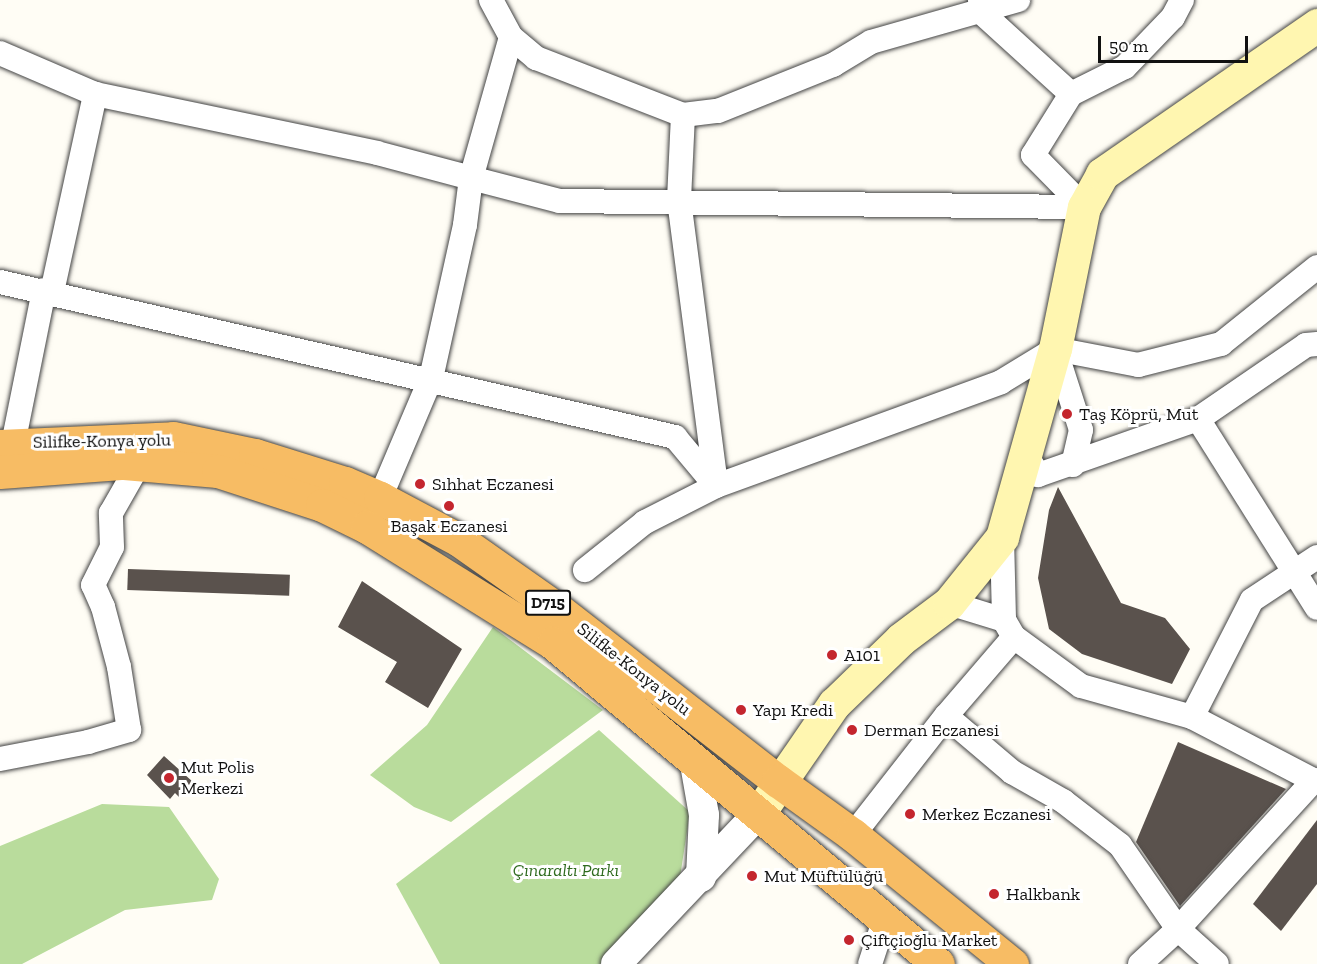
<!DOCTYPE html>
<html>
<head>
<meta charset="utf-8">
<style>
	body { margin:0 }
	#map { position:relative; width:1317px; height:964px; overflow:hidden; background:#fffdf5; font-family:"Zilla Slab",serif }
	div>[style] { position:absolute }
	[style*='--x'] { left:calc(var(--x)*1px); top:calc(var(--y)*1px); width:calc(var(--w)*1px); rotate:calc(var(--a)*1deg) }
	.forest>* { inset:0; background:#b9dc9c }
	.building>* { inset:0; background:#5a524d; transform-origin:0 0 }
	.roads { filter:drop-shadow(0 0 2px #444) drop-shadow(0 0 2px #444) }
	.minor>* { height:24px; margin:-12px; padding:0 12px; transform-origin:12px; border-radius:12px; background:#fff }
	.tertiary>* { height:30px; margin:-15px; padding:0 15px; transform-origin:15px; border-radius:15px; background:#fff }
	.secondary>* { height:33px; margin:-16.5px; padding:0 16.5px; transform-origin:16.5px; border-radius:16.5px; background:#fff6b0 }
	.trunk>* { height:33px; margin:-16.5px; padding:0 16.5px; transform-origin:16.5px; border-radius:16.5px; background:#f7bc64 }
	.dots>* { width:16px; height:16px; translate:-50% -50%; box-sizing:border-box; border:3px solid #fff; border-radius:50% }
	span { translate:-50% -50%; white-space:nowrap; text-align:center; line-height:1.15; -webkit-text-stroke:6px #fff; paint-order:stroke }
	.shield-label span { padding:2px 4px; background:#fff; border:2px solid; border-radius:4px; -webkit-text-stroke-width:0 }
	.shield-label { font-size:16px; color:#111; font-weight:700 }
	.poi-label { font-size:18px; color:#111 }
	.left { translate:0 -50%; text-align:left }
	.street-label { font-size:18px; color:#111 }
	.park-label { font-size:18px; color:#2f6b1f; font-style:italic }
	.scale { position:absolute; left:1098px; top:36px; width:150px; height:27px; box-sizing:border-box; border:3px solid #111; border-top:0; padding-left:8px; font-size:18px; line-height:21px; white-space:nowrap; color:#111; -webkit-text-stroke:4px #fff; paint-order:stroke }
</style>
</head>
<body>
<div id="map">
	<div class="forest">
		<i style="clip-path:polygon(493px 627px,603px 710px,451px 822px,414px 807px,370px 775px,427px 725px)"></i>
		<i style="clip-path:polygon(599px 730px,690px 812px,678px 890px,600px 964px,440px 964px,396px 884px)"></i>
		<i style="clip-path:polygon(102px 804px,169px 807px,219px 879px,212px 900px,125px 910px,22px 964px,0 964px,0 846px)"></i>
	</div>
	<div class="building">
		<i style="clip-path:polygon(1058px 487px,1121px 603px,1165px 618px,1190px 649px,1172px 684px,1082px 654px,1049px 629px,1038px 578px,1049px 510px)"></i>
		<i style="left:128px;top:569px;width:162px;height:21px;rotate:2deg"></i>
		<i style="clip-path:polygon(362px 581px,462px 649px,428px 708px,385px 682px,397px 662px,338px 627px)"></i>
		<i style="clip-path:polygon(1178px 742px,1286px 789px,1180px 906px,1136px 842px)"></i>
		<i style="clip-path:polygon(164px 756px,193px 782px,179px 797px,175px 793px,170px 799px,147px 775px)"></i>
		<i style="clip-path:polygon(1317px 820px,1317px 884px,1281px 931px,1253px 904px)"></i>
	</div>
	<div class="roads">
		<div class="minor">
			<i style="--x:491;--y:0;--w:42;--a:61.6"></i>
			<i style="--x:511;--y:37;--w:33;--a:40"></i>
			<i style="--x:536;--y:58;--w:158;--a:21.2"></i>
			<i style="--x:683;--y:115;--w:85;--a:92.7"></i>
			<i style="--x:679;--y:200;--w:288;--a:82.6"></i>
			<i style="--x:716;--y:486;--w:80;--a:153.1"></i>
			<i style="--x:645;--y:522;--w:77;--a:141.3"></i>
			<i style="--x:980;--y:0;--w:12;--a:85"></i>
			<i style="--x:981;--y:12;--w:122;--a:42.3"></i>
			<i style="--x:1071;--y:94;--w:72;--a:121.9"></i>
			<i style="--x:1033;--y:155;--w:73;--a:45.6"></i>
			<i style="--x:511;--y:37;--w:147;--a:105.8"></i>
			<i style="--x:471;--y:178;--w:92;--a:14.5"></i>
			<i style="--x:560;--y:201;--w:524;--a:0.66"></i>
			<i style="--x:0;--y:53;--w:103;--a:23.3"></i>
			<i style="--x:95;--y:94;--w:288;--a:11.8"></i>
			<i style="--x:377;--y:153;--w:97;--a:14.9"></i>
			<i style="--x:471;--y:178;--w:47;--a:97.3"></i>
			<i style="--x:465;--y:225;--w:157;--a:102.5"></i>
			<i style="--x:431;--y:378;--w:130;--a:113"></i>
			<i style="--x:1071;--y:94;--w:60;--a:-26.6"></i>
			<i style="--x:1125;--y:67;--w:69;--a:-46.2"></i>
			<i style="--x:1173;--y:17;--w:19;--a:-62"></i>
			<i style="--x:683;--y:115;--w:35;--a:-7"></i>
			<i style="--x:718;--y:111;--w:124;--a:-21.8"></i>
			<i style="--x:833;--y:65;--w:44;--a:-31.2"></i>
			<i style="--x:871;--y:42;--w:153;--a:-15.9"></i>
			<i style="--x:0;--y:282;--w:693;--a:12.93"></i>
			<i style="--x:675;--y:437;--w:64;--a:50.1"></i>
			<i style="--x:716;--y:486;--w:303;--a:-20"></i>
			<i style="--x:1001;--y:382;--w:63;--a:-31.4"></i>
			<i style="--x:1055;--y:349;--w:85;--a:10.9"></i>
			<i style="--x:1138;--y:365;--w:86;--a:-14.2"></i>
			<i style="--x:1221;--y:344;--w:123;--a:-38.7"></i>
			<i style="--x:52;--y:292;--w:203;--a:-77.7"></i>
			<i style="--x:1055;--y:349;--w:85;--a:72.2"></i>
			<i style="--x:1081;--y:430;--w:36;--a:103"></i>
			<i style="--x:1198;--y:419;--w:131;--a:-34.4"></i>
			<i style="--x:1306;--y:345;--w:11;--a:-5"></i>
			<i style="--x:13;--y:444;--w:157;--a:-78.6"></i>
			<i style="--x:1027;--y:456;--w:22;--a:60"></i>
			<i style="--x:1038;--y:475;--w:170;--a:-19.3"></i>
			<i style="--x:1198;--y:419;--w:223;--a:57.8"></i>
			<i style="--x:1002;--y:537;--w:83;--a:88.6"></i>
			<i style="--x:1004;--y:620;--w:20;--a:60"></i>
			<i style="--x:1014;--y:637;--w:83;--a:36.2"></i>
			<i style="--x:1081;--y:686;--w:115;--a:15.6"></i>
			<i style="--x:1192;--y:717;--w:141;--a:27.5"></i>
			<i style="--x:949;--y:603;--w:58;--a:17.2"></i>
			<i style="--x:946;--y:716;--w:104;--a:-49.3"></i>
			<i style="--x:1192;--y:717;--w:131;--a:-62.9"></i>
			<i style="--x:1252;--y:600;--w:78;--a:-33.5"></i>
			<i style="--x:0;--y:759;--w:90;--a:-10.9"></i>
			<i style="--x:88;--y:742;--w:43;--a:-16.3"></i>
			<i style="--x:129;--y:730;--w:64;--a:-99"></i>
			<i style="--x:119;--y:667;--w:62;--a:-104.9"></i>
			<i style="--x:103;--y:607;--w:24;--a:-114"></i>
			<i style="--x:93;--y:585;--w:42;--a:-63.4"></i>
			<i style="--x:112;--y:547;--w:34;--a:-92"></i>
			<i style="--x:111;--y:513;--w:56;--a:-60.3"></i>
			<i style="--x:853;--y:835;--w:151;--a:-52"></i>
			<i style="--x:946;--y:716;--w:87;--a:40.3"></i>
			<i style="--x:1012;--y:772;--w:59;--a:29.6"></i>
			<i style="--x:1063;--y:801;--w:72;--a:37.7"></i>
			<i style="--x:1120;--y:845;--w:102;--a:55.4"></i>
			<i style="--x:1178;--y:929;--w:52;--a:41.9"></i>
			<i style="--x:870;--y:964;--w:48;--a:-71.9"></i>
			<i style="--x:1140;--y:964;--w:52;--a:-42.6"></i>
			<i style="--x:1178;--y:929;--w:202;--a:-47.6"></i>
		</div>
		<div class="tertiary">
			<i style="--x:695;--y:764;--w:52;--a:80"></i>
			<i style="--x:704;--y:815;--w:62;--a:92.8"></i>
			<i style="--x:616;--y:964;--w:207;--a:-46.6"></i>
		</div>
		<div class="secondary">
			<i style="--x:758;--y:814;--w:134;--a:-55.4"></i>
			<i style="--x:834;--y:704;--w:93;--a:-44.1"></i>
			<i style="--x:901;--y:639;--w:60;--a:-36.9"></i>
			<i style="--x:949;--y:603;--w:85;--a:-51.2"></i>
			<i style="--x:1002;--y:537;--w:195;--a:-74.3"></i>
			<i style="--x:1055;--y:349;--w:145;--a:-78.5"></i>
			<i style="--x:1084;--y:207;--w:38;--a:-61"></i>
			<i style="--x:1102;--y:174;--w:262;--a:-34.7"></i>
		</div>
		<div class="trunk">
			<i style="--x:0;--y:446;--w:173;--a:-2.6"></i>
			<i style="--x:173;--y:438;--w:84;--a:11.7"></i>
			<i style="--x:255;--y:455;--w:94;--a:17.3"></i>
			<i style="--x:345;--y:483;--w:38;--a:23"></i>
			<i style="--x:380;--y:498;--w:89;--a:28"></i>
			<i style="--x:459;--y:540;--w:115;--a:35.1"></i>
			<i style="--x:553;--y:606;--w:285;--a:37.9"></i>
			<i style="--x:778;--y:781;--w:92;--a:35.8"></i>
			<i style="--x:853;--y:835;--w:205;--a:39.1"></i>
			<i style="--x:0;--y:472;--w:124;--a:-4.2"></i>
			<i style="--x:124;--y:463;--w:94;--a:4.9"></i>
			<i style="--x:218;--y:471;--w:109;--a:18.1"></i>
			<i style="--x:322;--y:505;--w:50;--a:26.1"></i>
			<i style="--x:367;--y:527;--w:219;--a:31.9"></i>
			<i style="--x:553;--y:643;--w:501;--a:39.82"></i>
		</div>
	</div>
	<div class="dots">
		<i style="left:1067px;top:414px;background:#c4262e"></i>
		<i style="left:420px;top:484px;background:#c4262e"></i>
		<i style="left:449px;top:506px;background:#c4262e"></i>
		<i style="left:832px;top:655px;background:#c4262e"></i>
		<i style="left:741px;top:710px;background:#c4262e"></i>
		<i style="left:852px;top:730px;background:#c4262e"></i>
		<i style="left:169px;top:778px;background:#c4262e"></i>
		<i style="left:910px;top:814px;background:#c4262e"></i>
		<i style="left:752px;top:876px;background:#c4262e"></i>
		<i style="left:994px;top:894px;background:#c4262e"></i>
		<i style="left:849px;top:940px;background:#c4262e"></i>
	</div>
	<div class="shield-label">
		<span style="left:548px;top:603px">D715</span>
	</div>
	<div class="poi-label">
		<span class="left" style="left:1079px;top:414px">Taş Köprü, Mut</span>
		<span class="left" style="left:432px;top:484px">Sıhhat Eczanesi</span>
		<span style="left:449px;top:526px">Başak Eczanesi</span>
		<span class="left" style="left:844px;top:655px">A101</span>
		<span class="left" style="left:753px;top:710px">Yapı Kredi</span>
		<span class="left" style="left:864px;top:730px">Derman Eczanesi</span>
		<span class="left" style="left:181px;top:778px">Mut Polis<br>Merkezi</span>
		<span class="left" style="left:922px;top:814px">Merkez Eczanesi</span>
		<span class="left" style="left:764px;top:876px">Mut Müftülüğü</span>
		<span class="left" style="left:1006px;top:894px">Halkbank</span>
		<span class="left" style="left:861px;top:940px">Çiftçioğlu Market</span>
	</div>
	<div class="street-label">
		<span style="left:102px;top:441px;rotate:-1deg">Silifke-Konya yolu</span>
		<span style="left:634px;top:669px;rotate:38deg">Silifke-Konya yolu</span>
	</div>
	<div class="park-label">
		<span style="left:566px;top:870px">Çınaraltı Parkı</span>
	</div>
	<div class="scale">50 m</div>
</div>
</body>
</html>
